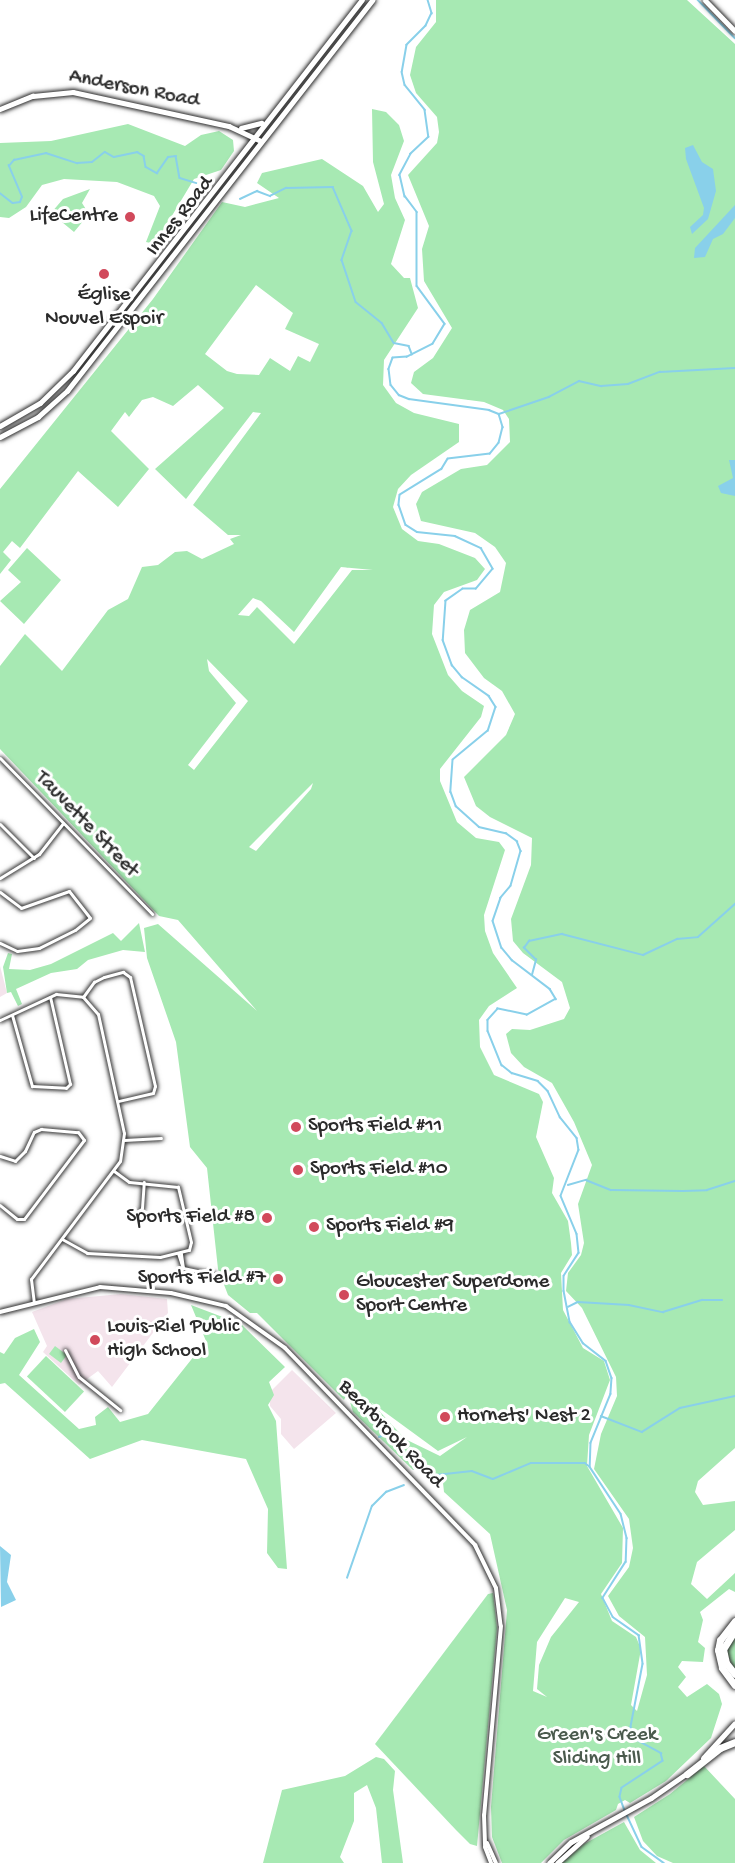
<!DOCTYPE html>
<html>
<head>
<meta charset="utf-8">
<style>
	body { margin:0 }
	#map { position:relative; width:735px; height:1863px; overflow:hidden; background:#fff; font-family:"Gochi Hand",sans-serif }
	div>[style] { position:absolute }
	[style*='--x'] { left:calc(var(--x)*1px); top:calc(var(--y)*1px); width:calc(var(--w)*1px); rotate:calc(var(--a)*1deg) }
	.built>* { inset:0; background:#f4e4ec }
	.green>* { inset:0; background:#a7e9b3; transform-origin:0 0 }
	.water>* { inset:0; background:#89d0ea }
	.stream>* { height:1.5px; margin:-0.75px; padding:0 0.75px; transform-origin:0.75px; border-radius:0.75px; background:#89d0ea }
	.roads { filter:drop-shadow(0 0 2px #2b2b2b) drop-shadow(0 0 2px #2b2b2b) }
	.minor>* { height:3px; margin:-1.5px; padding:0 1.5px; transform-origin:1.5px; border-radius:1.5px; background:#fff }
	.tertiary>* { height:4px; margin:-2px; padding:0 2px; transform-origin:2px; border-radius:2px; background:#fff }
	.secondary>* { height:4.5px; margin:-2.25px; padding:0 2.25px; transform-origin:2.25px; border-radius:2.25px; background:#fff }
	.primary>* { height:5px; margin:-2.5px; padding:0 2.5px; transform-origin:2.5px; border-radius:2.5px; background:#fff }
	.motorway>* { height:7px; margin:-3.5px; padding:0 3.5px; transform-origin:3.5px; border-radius:3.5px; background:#fff }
	.dots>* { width:16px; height:16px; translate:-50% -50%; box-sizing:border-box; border:3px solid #fff; border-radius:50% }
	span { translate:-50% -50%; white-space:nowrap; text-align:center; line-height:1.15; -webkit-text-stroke:6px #fff; paint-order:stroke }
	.street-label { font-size:21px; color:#2b2b2b }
	.poi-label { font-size:21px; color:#2b2b2b }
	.right { translate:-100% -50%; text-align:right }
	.left { translate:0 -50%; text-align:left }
	.park-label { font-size:21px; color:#4a5a4d }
</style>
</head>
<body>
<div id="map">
	<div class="built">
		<i style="clip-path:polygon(0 966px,7px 993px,0 997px)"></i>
		<i style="clip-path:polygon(121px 1294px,167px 1299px,168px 1313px,112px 1387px,98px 1371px,79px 1385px,43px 1352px,47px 1346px,32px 1312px,67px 1299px)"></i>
		<i style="clip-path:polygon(292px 1370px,336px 1413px,294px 1449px,281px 1434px,281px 1419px,270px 1406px,269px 1393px)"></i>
	</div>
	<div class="green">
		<i style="clip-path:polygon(evenodd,436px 0,687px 0,735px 44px,735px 1448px,698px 1481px,695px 1492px,703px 1505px,735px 1501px,735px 1530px,697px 1562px,691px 1584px,707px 1599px,735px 1573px,735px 1592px,729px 1589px,700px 1612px,703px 1620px,698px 1642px,705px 1648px,703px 1662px,682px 1661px,678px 1667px,686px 1677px,678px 1687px,687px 1697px,707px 1684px,719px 1694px,722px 1704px,711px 1738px,666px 1781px,630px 1803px,625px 1800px,618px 1804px,616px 1810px,564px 1840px,541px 1863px,502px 1863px,492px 1837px,491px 1807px,507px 1610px,490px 1534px,444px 1492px,443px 1483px,422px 1470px,413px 1470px,353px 1412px,350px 1402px,362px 1395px,348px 1392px,344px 1400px,257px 1313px,250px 1313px,228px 1295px,218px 1269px,207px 1168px,190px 1147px,176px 1042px,147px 958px,144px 928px,158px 924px,257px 1011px,178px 920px,159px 916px,0 749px,0 666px,25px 634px,62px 671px,108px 610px,128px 599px,142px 567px,158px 565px,175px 552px,187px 551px,202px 559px,234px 544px,230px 539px,241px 535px,228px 535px,193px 505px,261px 413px,253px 412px,186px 499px,155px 469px,224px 408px,198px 385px,173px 406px,153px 397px,142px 400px,129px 417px,125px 412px,111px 431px,149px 469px,118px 507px,78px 471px,20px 548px,12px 541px,3px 552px,11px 560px,0 574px,0 489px,153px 299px,222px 202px,245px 207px,279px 198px,257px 183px,262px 173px,322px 159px,363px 186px,378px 212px,384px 204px,373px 162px,372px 109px,386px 112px,399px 125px,404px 141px,391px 175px,395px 198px,405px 220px,391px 264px,404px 278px,410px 278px,418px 308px,384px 360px,383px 385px,396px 403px,414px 413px,459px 424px,459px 442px,411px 475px,398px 489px,393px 507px,402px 529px,418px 541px,439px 544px,475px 558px,485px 569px,477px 580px,444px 592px,434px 605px,432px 634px,448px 675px,462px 691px,484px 706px,481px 717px,440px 769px,440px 781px,457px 822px,476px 838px,499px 842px,505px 850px,484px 915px,485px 931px,493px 953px,517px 988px,489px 1006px,479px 1020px,480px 1047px,494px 1075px,539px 1094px,543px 1102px,536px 1137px,554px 1178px,552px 1193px,568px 1221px,571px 1243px,572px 1255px,561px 1273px,563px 1310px,583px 1348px,604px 1361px,610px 1380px,589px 1435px,587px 1466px,623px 1528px,622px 1563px,601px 1594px,612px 1621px,636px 1637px,641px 1649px,631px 1705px,637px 1711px,647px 1675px,645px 1637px,619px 1616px,608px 1596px,629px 1567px,633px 1548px,629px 1519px,594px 1469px,601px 1434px,617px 1396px,616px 1377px,582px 1308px,566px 1291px,568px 1273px,581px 1255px,584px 1243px,578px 1204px,592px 1165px,574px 1122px,552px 1083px,524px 1067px,511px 1053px,506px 1034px,512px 1029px,530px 1030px,564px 1019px,570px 1008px,562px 982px,523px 953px,513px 941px,511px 919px,531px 865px,532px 838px,490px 817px,476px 806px,464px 777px,506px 735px,515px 714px,502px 691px,484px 678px,465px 653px,464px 630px,470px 610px,500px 592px,506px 563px,495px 547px,475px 533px,421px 521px,416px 504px,422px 492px,461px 469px,487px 465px,510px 442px,509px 419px,503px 410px,484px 402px,423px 394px,411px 383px,414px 372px,433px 358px,452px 328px,424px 281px,422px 249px,429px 226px,408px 175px,437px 143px,439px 132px,437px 117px,416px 93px,410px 75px,416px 47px,436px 22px,436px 0,256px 285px,293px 313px,285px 329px,319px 344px,310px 362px,298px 356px,290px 371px,270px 358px,259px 375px,237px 374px,227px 371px,205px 354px,256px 285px,436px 0,341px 567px,373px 570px,352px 570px,294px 644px,257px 607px,249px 616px,238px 615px,253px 598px,261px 601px,294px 632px,341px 567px,436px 0,207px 659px,248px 701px,194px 770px,188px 765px,236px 703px,209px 671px,207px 659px,436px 0,313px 783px,311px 789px,256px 851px,249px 847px,313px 783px,436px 0,371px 1402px,438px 1451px,467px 1437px,440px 1456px,405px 1439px,371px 1402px,436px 0,565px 1598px,579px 1602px,551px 1637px,539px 1665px,537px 1689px,547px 1697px,533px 1691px,537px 1642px,565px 1598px)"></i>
		<i style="clip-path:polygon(128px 124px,185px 146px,201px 135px,219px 131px,233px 140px,234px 151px,221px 170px,194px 179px,155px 244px,146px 242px,160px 206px,154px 196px,117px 182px,64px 179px,42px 185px,26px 207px,9px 218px,0 217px,0 143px,51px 141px)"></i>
		<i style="clip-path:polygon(90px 189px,82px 203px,89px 214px,74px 232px,51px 213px,63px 199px)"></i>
		<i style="clip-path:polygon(27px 548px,61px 580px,24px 624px,0 601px,21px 582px,8px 570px)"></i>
		<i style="clip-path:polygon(139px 923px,145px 952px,123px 950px,88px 960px,77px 969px,51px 973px,16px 989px,22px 1004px,18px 1006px,11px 992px,7px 993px,3px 967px,8px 953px,12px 954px,9px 969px,30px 970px,51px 964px,113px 933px,121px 941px)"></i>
		<i style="clip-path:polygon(191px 1305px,241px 1324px,285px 1367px,269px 1382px,274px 1395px,268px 1405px,276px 1421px,287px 1569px,278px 1568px,267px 1553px,268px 1509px,246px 1459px,142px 1440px,90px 1459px,5px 1383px,0 1384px,0 1352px,4px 1354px,15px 1338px,34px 1329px,40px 1342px,19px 1375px,79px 1429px,96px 1425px,95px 1417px,108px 1407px,120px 1422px,148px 1414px,206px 1341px)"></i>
		<i style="left:55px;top:1346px;width:15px;height:10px;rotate:37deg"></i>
		<i style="left:46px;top:1356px;width:52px;height:28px;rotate:43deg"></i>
		<i style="clip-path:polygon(493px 1593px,497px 1628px,477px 1846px,470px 1844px,456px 1830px,375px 1744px,488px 1594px)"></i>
		<i style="clip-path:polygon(735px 1634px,735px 1671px,726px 1651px)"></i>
		<i style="clip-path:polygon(376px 1757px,384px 1759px,395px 1771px,393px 1790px,403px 1863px,382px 1863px,376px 1808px,367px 1785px,354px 1793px,354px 1821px,340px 1857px,344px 1863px,263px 1863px,282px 1790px,345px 1776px)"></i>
		<i style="clip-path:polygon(704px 1766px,735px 1799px,735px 1863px,673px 1863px,657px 1856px,643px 1841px,634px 1817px,670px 1794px)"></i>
		<i style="clip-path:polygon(624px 1822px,640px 1850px,656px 1863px,562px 1863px,584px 1844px)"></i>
	</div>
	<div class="water">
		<i style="clip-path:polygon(693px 145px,702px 162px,713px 169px,716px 191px,708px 219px,692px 234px,690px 227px,703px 215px,704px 208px,686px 159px,685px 148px)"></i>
		<i style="clip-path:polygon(735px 205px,735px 218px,723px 234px,713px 239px,705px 257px,694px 258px,695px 248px)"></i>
		<i style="clip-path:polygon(729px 460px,735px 460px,735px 496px,721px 493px,718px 486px,733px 478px)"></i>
		<i style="clip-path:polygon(0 1546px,11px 1555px,7px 1582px,16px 1600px,1px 1607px)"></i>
	</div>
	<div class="stream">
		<i style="--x:428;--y:0;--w:14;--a:73"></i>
		<i style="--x:432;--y:13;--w:14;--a:115"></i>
		<i style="--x:426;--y:26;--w:27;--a:135"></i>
		<i style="--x:407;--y:45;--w:27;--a:100"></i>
		<i style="--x:402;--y:72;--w:13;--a:77"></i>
		<i style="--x:405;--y:85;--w:32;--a:51"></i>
		<i style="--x:425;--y:110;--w:27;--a:82"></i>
		<i style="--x:429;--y:137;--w:25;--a:137"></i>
		<i style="--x:411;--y:154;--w:24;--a:118"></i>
		<i style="--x:400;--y:175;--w:22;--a:77"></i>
		<i style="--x:405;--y:196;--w:20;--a:53"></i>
		<i style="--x:417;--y:212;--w:74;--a:90"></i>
		<i style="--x:417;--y:286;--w:47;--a:53.6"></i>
		<i style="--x:445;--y:324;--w:23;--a:121"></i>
		<i style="--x:433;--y:344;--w:29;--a:153"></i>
		<i style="--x:407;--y:357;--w:14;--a:176"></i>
		<i style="--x:393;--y:358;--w:12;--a:110"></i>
		<i style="--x:389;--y:369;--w:16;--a:83"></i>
		<i style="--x:391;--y:385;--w:13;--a:51"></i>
		<i style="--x:399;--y:395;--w:11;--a:22"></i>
		<i style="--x:409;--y:399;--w:81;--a:7.8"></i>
		<i style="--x:489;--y:410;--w:11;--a:22"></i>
		<i style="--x:499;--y:414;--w:14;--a:73"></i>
		<i style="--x:503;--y:427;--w:16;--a:104"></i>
		<i style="--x:499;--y:443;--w:14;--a:129"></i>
		<i style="--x:490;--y:454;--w:42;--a:173.2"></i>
		<i style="--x:448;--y:459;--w:12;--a:121"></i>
		<i style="--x:442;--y:469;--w:49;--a:148.2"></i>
		<i style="--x:400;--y:495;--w:10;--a:96"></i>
		<i style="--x:399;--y:505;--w:21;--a:71"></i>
		<i style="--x:406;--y:525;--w:13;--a:32"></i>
		<i style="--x:417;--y:532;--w:38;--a:6"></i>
		<i style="--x:455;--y:536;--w:29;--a:25"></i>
		<i style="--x:481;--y:548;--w:24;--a:60"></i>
		<i style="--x:493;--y:569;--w:26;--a:130"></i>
		<i style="--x:476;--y:589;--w:13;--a:180"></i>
		<i style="--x:463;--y:589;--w:21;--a:145"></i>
		<i style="--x:446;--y:601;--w:39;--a:94"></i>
		<i style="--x:443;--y:640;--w:27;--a:70"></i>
		<i style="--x:452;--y:665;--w:16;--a:50"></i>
		<i style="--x:462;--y:677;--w:33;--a:35"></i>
		<i style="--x:489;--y:696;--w:13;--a:58"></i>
		<i style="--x:496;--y:707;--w:25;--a:108"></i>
		<i style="--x:488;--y:731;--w:45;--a:140.4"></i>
		<i style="--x:453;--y:760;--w:32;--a:94"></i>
		<i style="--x:451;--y:792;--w:15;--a:70"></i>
		<i style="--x:456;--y:806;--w:31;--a:42"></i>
		<i style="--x:479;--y:827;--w:28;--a:13"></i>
		<i style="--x:506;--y:833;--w:14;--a:36"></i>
		<i style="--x:517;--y:841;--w:11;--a:68"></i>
		<i style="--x:521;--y:851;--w:36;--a:106"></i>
		<i style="--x:511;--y:886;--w:16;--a:130"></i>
		<i style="--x:501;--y:898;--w:24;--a:109"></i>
		<i style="--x:493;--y:921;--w:28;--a:72"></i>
		<i style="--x:502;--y:948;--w:16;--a:50"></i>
		<i style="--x:512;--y:960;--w:48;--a:37.3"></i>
		<i style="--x:550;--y:989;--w:12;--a:59"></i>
		<i style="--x:556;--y:999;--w:33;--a:151"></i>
		<i style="--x:527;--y:1015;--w:30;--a:-168"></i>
		<i style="--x:498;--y:1009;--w:15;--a:132"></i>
		<i style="--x:488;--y:1020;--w:11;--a:90"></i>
		<i style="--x:488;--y:1031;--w:37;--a:68"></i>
		<i style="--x:502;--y:1065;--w:13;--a:39"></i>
		<i style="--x:512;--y:1073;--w:27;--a:17"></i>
		<i style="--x:538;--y:1081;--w:14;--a:45"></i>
		<i style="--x:548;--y:1091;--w:29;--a:65"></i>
		<i style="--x:560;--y:1117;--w:27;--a:51"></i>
		<i style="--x:577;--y:1138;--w:12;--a:81"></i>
		<i style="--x:579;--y:1150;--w:49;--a:111.4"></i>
		<i style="--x:561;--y:1196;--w:41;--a:67.2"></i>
		<i style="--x:577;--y:1234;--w:19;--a:84"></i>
		<i style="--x:579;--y:1253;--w:27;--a:123"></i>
		<i style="--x:564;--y:1276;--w:15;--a:90"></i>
		<i style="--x:564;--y:1291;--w:32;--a:79"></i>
		<i style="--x:570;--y:1322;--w:25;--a:58"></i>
		<i style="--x:583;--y:1343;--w:29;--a:38"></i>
		<i style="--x:606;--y:1361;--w:18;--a:71"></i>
		<i style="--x:612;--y:1378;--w:16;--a:94"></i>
		<i style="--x:611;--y:1394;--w:53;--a:112.2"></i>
		<i style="--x:591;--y:1443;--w:24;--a:92"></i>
		<i style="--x:590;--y:1467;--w:56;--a:56.6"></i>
		<i style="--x:621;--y:1514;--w:25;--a:76"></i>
		<i style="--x:627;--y:1538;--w:24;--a:92"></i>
		<i style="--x:626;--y:1562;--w:43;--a:122.6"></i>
		<i style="--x:603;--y:1598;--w:21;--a:62"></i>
		<i style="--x:613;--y:1617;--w:32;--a:35"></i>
		<i style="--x:639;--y:1635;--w:29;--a:82"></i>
		<i style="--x:643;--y:1664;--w:64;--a:100.8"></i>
		<i style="--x:631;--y:1727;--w:13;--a:72"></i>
		<i style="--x:635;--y:1739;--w:30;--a:28"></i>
		<i style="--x:661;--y:1753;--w:8;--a:76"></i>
		<i style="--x:663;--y:1761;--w:49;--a:146.6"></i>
		<i style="--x:622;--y:1788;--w:9;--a:103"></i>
		<i style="--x:620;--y:1797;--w:15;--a:70"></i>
		<i style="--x:698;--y:0;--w:53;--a:45.8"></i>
		<i style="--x:0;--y:193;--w:16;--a:38"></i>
		<i style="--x:13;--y:203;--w:7;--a:-8"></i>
		<i style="--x:20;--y:202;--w:5;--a:-68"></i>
		<i style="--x:22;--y:197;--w:34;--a:-113"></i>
		<i style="--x:9;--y:166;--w:8;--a:-50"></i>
		<i style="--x:14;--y:160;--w:33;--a:-12"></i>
		<i style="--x:46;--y:153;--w:33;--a:18"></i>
		<i style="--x:77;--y:163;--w:15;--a:-4"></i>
		<i style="--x:92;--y:162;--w:16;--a:-38"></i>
		<i style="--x:105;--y:152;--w:10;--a:29"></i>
		<i style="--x:114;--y:157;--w:24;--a:-12"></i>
		<i style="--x:137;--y:152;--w:8;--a:30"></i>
		<i style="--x:144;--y:156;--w:11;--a:80"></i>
		<i style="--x:146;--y:167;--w:13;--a:29"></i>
		<i style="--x:157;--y:173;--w:19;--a:-55"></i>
		<i style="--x:168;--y:157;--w:8;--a:-7"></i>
		<i style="--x:176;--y:156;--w:22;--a:80"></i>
		<i style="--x:180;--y:178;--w:17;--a:17"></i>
		<i style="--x:240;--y:199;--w:19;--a:-25"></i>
		<i style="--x:257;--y:191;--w:14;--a:21"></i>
		<i style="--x:270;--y:196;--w:18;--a:-27"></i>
		<i style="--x:286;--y:188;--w:47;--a:-1.2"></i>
		<i style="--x:333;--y:187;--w:48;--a:66.6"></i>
		<i style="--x:352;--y:231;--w:31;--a:109"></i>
		<i style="--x:342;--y:260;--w:44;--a:71.6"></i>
		<i style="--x:356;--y:302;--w:33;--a:39"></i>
		<i style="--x:382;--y:323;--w:23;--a:59"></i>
		<i style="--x:394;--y:343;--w:15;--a:11"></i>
		<i style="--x:409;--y:346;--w:9;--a:69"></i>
		<i style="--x:499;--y:414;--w:53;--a:-18.8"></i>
		<i style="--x:549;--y:397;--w:34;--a:-28"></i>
		<i style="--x:579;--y:381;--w:23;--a:13"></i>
		<i style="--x:601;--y:386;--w:27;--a:-4"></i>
		<i style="--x:628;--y:384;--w:34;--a:-21"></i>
		<i style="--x:660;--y:372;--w:75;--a:-3.1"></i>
		<i style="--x:532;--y:975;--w:16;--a:-75"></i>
		<i style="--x:536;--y:960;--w:17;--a:-135"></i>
		<i style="--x:524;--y:948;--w:9;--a:-54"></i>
		<i style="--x:529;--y:941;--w:34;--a:-12"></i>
		<i style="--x:562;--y:934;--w:84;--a:14.5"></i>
		<i style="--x:643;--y:955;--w:38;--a:-25"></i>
		<i style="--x:677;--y:939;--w:21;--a:-5"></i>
		<i style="--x:698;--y:937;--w:50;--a:-41.7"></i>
		<i style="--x:568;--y:1185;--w:19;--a:-16"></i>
		<i style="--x:586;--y:1180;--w:27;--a:22"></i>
		<i style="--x:611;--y:1190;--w:72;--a:0.8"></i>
		<i style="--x:683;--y:1191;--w:24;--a:-2"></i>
		<i style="--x:707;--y:1190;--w:29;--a:-18"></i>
		<i style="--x:568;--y:1307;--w:11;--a:-27"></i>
		<i style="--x:578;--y:1302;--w:51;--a:3.4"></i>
		<i style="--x:629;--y:1305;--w:35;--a:12"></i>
		<i style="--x:663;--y:1312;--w:41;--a:-17.1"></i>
		<i style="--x:702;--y:1300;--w:20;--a:0"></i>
		<i style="--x:601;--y:1416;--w:44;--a:21.3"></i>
		<i style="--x:642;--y:1432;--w:45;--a:-32.3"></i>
		<i style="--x:680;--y:1408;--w:56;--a:-12.3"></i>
		<i style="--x:379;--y:1437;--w:11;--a:-22"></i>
		<i style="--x:389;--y:1433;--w:19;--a:62"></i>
		<i style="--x:398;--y:1450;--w:23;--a:23"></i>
		<i style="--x:419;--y:1459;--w:19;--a:65"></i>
		<i style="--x:427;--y:1476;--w:45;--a:-6.3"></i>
		<i style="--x:472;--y:1471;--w:22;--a:21"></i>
		<i style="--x:493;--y:1479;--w:41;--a:-22.8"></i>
		<i style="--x:531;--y:1463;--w:54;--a:0"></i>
		<i style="--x:585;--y:1463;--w:5;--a:37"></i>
		<i style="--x:347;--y:1578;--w:76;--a:-70.9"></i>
		<i style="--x:372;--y:1506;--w:20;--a:-45"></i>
		<i style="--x:386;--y:1492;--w:19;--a:-21"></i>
		<i style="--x:627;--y:1815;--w:35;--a:65"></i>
		<i style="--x:642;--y:1847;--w:27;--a:36"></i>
	</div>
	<div class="roads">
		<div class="minor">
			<i style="--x:0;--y:758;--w:218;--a:45.7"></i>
			<i style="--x:0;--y:824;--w:48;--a:45"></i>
			<i style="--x:0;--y:878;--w:46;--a:-31.6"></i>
			<i style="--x:39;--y:854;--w:39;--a:-52"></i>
			<i style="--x:0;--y:892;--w:26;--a:37"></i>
			<i style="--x:21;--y:908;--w:51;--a:-19.5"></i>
			<i style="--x:69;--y:891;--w:34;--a:52"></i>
			<i style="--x:90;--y:918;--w:19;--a:141"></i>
			<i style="--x:75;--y:930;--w:40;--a:153.4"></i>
			<i style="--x:39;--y:948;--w:22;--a:172"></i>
			<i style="--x:17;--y:951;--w:19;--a:-155"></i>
			<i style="--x:83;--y:997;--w:19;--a:-54"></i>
			<i style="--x:94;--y:982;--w:11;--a:-27"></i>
			<i style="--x:104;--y:977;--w:20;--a:-15"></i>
			<i style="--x:123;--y:972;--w:9;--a:36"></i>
			<i style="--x:130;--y:977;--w:112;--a:77.1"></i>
			<i style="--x:155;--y:1086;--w:7;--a:106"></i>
			<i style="--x:153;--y:1093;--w:36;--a:167"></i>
			<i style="--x:12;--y:1015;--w:74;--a:74.3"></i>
			<i style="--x:32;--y:1086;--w:34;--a:3"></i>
			<i style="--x:66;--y:1088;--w:6;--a:-45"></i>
			<i style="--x:70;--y:1084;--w:89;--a:-102.9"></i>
			<i style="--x:0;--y:1020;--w:62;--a:-24.9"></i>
			<i style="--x:56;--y:994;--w:27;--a:6"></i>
			<i style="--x:83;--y:997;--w:23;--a:49"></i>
			<i style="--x:98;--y:1014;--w:122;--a:77.7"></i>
			<i style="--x:124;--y:1133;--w:28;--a:98"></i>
			<i style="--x:120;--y:1161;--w:148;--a:127"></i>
			<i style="--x:31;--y:1279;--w:24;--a:83"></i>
			<i style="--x:124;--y:1140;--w:37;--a:-3"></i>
			<i style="--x:0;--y:1156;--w:16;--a:18"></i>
			<i style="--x:15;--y:1161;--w:14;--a:-45"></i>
			<i style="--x:25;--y:1151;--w:21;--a:-65"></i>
			<i style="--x:34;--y:1132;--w:8;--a:-23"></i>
			<i style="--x:41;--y:1129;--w:37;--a:5"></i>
			<i style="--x:78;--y:1132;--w:10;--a:53"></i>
			<i style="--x:84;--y:1140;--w:99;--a:127.2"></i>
			<i style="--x:24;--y:1219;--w:7;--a:180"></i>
			<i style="--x:17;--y:1219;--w:22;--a:-141"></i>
			<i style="--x:138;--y:1214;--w:7;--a:-56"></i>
			<i style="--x:142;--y:1208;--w:26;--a:-86"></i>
			<i style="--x:62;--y:1239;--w:29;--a:29"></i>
			<i style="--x:87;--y:1253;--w:73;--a:3.1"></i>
			<i style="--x:160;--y:1257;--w:30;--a:-14"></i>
			<i style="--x:189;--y:1250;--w:8;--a:-76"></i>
			<i style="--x:191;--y:1242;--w:57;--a:-103.3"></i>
			<i style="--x:178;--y:1187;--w:49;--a:-174.2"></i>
			<i style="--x:129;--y:1182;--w:19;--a:-144"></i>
			<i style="--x:178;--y:1253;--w:16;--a:72"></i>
			<i style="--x:183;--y:1268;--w:15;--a:-98"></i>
			<i style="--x:183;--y:1268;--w:34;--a:12"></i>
			<i style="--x:65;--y:1350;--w:30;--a:63"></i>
			<i style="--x:79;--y:1377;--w:53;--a:38.8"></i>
		</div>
		<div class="tertiary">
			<i style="--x:0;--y:1312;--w:103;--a:-14"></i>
			<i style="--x:100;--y:1287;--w:71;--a:4.8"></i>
			<i style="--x:171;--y:1293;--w:57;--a:13.3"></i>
			<i style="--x:226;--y:1306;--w:72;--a:35.4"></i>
			<i style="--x:285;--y:1348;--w:274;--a:46"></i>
			<i style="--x:475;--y:1545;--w:48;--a:64"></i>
			<i style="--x:496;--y:1588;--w:38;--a:83"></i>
			<i style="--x:501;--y:1626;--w:190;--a:95.1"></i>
			<i style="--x:484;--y:1815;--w:32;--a:88"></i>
			<i style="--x:485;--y:1847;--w:17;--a:69"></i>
			<i style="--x:487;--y:1843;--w:22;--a:66"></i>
		</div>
		<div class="secondary">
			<i style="--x:705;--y:0;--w:43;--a:45.9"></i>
			<i style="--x:0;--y:109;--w:35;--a:-22"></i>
			<i style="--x:33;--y:96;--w:40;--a:-5.7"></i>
			<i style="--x:73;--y:92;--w:160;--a:12.3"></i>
			<i style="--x:229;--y:126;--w:35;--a:25"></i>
			<i style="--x:241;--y:128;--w:21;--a:-14"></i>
			<i style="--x:0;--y:426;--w:46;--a:-29.9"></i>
			<i style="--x:40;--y:403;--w:46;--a:-44.1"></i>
			<i style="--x:73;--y:371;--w:470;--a:-52.1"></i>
			<i style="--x:0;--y:437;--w:43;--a:-27.8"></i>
			<i style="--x:38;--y:417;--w:39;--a:-42"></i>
			<i style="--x:67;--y:391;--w:496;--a:-52"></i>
		</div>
		<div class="primary">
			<i style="--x:703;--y:1758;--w:47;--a:-47.6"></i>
			<i style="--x:549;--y:1863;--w:30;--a:-44"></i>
			<i style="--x:571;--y:1842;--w:91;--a:-28.8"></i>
			<i style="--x:651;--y:1798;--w:47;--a:-34.7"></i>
			<i style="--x:557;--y:1863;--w:40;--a:-42"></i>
		</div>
		<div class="motorway">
			<i style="--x:735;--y:1621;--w:24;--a:128"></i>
			<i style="--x:720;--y:1640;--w:10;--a:101"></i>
			<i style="--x:718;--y:1650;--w:18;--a:77"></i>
			<i style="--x:722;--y:1668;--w:21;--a:53"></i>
			<i style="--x:735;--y:1630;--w:22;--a:122"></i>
			<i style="--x:723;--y:1649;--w:14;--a:78"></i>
			<i style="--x:726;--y:1663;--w:14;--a:51"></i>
			<i style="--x:687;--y:1774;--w:42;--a:-38.2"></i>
			<i style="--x:720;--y:1748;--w:16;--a:-22"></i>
		</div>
	</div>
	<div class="dots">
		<i style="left:130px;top:217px;background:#d1495b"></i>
		<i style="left:104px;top:274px;background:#d1495b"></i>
		<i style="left:296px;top:1127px;background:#d1495b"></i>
		<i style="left:298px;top:1170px;background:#d1495b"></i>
		<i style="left:267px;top:1218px;background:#d1495b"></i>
		<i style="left:314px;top:1227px;background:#d1495b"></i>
		<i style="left:278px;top:1279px;background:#d1495b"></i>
		<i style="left:344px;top:1295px;background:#d1495b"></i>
		<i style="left:95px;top:1340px;background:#d1495b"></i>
		<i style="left:445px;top:1417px;background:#d1495b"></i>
	</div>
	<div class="street-label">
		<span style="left:134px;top:90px;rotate:11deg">Anderson Road</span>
		<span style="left:181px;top:217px;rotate:-52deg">Innes Road</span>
		<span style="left:86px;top:825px;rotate:46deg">Tauvette Street</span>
		<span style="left:390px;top:1435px;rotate:46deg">Bearbrook Road</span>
	</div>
	<div class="poi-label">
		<span class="right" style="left:118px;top:217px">LifeCentre</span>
		<span style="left:104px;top:308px">Église<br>Nouvel Espoir</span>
		<span class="left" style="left:308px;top:1127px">Sports Field #11</span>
		<span class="left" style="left:310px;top:1170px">Sports Field #10</span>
		<span class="right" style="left:255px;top:1218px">Sports Field #8</span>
		<span class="left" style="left:326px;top:1227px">Sports Field #9</span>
		<span class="right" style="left:266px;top:1279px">Sports Field #7</span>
		<span class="left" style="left:356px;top:1295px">Gloucester Superdome<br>Sport Centre</span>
		<span class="left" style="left:107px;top:1340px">Louis-Riel Public<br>High School</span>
		<span class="left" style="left:457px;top:1417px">Hornets' Nest 2</span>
	</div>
	<div class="park-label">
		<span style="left:597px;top:1748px">Green's Creek<br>Sliding Hill</span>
	</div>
</div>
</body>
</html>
